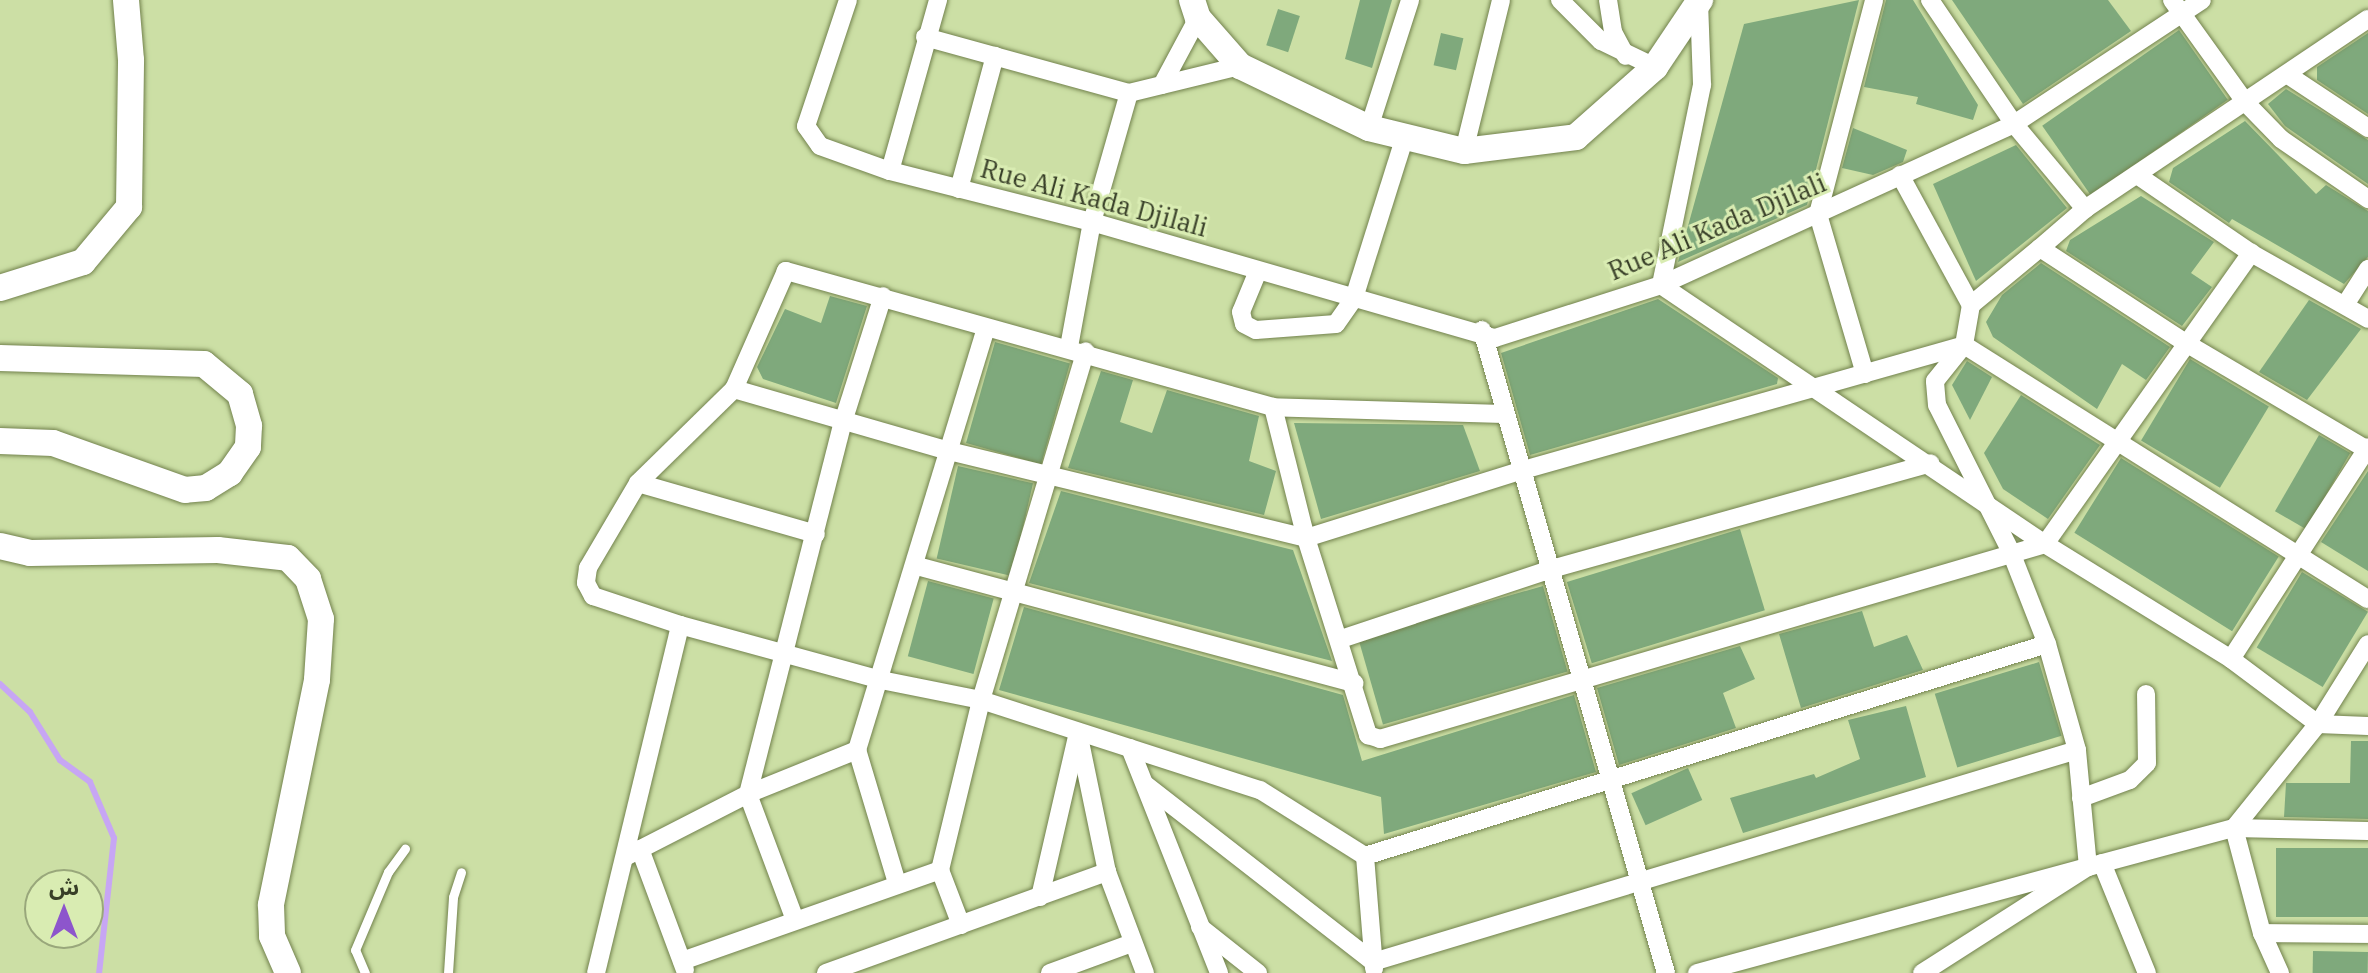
<!DOCTYPE html>
<html>
<head>
<meta charset="utf-8">
<style>
	body { margin:0 }
	#map { position:relative; width:2368px; height:973px; overflow:hidden; background:#ccdfa5; font-family:"IBM Plex Serif","Noto Sans Arabic",serif }
	div>[style] { position:absolute }
	[style*='--x'] { left:calc(var(--x)*1px); top:calc(var(--y)*1px); width:calc(var(--w)*1px); rotate:calc(var(--a)*1deg) }
	.stream>* { height:6px; margin:-3px; padding:0 3px; transform-origin:3px; border-radius:3px; background:#c7a6f4 }
	.building>* { inset:0; background:#7fa97c; transform-origin:0 0 }
	.roads { filter:drop-shadow(0 0 2px #72824d) drop-shadow(0 0 2px #72824d) }
	.lane>* { height:9px; margin:-4.5px; padding:0 4.5px; transform-origin:4.5px; border-radius:4.5px; background:#fff }
	.street>* { height:18px; margin:-9px; padding:0 9px; transform-origin:9px; border-radius:9px; background:#fff }
	.secondary>* { height:26px; margin:-13px; padding:0 13px; transform-origin:13px; border-radius:13px; background:#fff }
	span { translate:-50% -50%; white-space:nowrap; text-align:center; line-height:1.15; -webkit-text-stroke:6px #d9ecb2; paint-order:stroke }
	.street-label { font-size:26px; color:#383f28 }
	.north { position:absolute; left:24px; top:869px; width:80px; height:80px; box-sizing:border-box; background:#d9ecb2; border:2px solid #99a77b; border-radius:50%; rotate:0deg; font-size:22px; font-weight:700; line-height:32px; text-align:center; color:#383f28 }
	.north::after { content:''; display:block; margin:auto; width:28px; height:36px; background:#8d55cc; clip-path:polygon(50% 0,100% 100%,50% 72%,0 100%) }
</style>
</head>
<body>
<div id="map">
	<div class="stream">
		<i style="--x:0;--y:684;--w:41;--a:43"></i>
		<i style="--x:30;--y:712;--w:57;--a:58"></i>
		<i style="--x:60;--y:760;--w:37;--a:36"></i>
		<i style="--x:90;--y:782;--w:61;--a:66.8"></i>
		<i style="--x:114;--y:838;--w:136;--a:96.3"></i>
	</div>
	<div class="building">
		<i style="clip-path:polygon(1360px 0,1392px 0,1372px 68px,1345px 59px)"></i>
		<i style="clip-path:polygon(1859px 0,1807px 205px,1678px 262px,1744px 24px)"></i>
		<i style="clip-path:polygon(1886px 0,1913px 0,1978px 105px,1973px 120px,1916px 104px,1918px 97px,1864px 87px)"></i>
		<i style="clip-path:polygon(1952px 0,2108px 0,2131px 31px,2023px 104px)"></i>
		<i style="left:1278px;top:9px;width:23px;height:38px;rotate:18deg"></i>
		<i style="left:2179px;top:30px;width:85px;height:167px;rotate:55deg"></i>
		<i style="left:1441px;top:33px;width:23px;height:33px;rotate:13deg"></i>
		<i style="clip-path:polygon(2368px 33px,2368px 114px,2317px 80px,2317px 67px)"></i>
		<i style="clip-path:polygon(2286px 89px,2368px 140px,2368px 184px,2285px 126px,2268px 104px)"></i>
		<i style="clip-path:polygon(2245px 121px,2316px 194px,2326px 185px,2368px 211px,2368px 257px,2344px 284px,2232px 219px,2229px 223px,2169px 182px,2173px 168px)"></i>
		<i style="clip-path:polygon(1853px 128px,1907px 150px,1903px 162px,1873px 175px,1842px 168px)"></i>
		<i style="clip-path:polygon(2016px 145px,2067px 208px,1976px 281px,1933px 184px)"></i>
		<i style="clip-path:polygon(2141px 196px,2214px 242px,2191px 273px,2212px 287px,2182px 326px,2066px 251px,2070px 240px)"></i>
		<i style="clip-path:polygon(2041px 263px,2170px 347px,2146px 380px,2122px 364px,2097px 409px,1993px 337px,1986px 322px,2002px 295px)"></i>
		<i style="clip-path:polygon(830px 296px,867px 306px,836px 403px,763px 379px,757px 367px,785px 309px,821px 323px)"></i>
		<i style="clip-path:polygon(1658px 299px,1778px 378px,1777px 384px,1530px 455px,1501px 353px)"></i>
		<i style="clip-path:polygon(2309px 300px,2361px 329px,2307px 400px,2259px 372px)"></i>
		<i style="left:995px;top:342px;width:78px;height:105px;rotate:16deg"></i>
		<i style="left:2190px;top:359px;width:92px;height:95px;rotate:31deg"></i>
		<i style="clip-path:polygon(1967px 361px,1992px 377px,1970px 420px,1952px 385px)"></i>
		<i style="clip-path:polygon(1101px 371px,1133px 380px,1120px 422px,1152px 433px,1167px 390px,1259px 416px,1249px 461px,1276px 471px,1264px 515px,1068px 468px)"></i>
		<i style="clip-path:polygon(2021px 395px,2100px 445px,2048px 519px,2003px 489px,1984px 453px)"></i>
		<i style="clip-path:polygon(1294px 423px,1463px 425px,1480px 471px,1321px 519px)"></i>
		<i style="left:2319px;top:435px;width:36px;height:88px;rotate:30deg"></i>
		<i style="left:2121px;top:458px;width:186px;height:88px;rotate:32deg"></i>
		<i style="left:958px;top:466px;width:77px;height:95px;rotate:13deg"></i>
		<i style="clip-path:polygon(2368px 471px,2368px 571px,2321px 542px)"></i>
		<i style="clip-path:polygon(1061px 491px,1293px 550px,1332px 661px,1029px 583px)"></i>
		<i style="left:1740px;top:529px;width:85px;height:181px;rotate:73deg"></i>
		<i style="left:2302px;top:572px;width:77px;height:88px;rotate:31deg"></i>
		<i style="left:928px;top:581px;width:68px;height:78px;rotate:15deg"></i>
		<i style="left:1543px;top:586px;width:89px;height:192px;rotate:74deg"></i>
		<i style="clip-path:polygon(1024px 607px,1343px 695px,1362px 761px,1574px 695px,1596px 772px,1384px 834px,1381px 797px,999px 690px)"></i>
		<i style="clip-path:polygon(1862px 611px,1874px 647px,1907px 635px,1923px 670px,1801px 708px,1779px 634px)"></i>
		<i style="clip-path:polygon(1740px 646px,1755px 679px,1723px 693px,1736px 728px,1619px 765px,1597px 688px)"></i>
		<i style="left:2039px;top:662px;width:77px;height:109px;rotate:73deg"></i>
		<i style="clip-path:polygon(1906px 706px,1926px 777px,1743px 833px,1730px 798px,1814px 774px,1816px 778px,1860px 759px,1848px 720px)"></i>
		<i style="clip-path:polygon(2351px 741px,2368px 741px,2368px 819px,2284px 817px,2286px 783px,2350px 783px)"></i>
		<i style="left:1688px;top:768px;width:35px;height:62px;rotate:66deg"></i>
		<i style="left:2276px;top:848px;width:92px;height:69px"></i>
		<i style="left:2313px;top:951px;width:55px;height:22px;rotate:1deg"></i>
	</div>
	<div class="roads">
		<div class="lane">
			<i style="--x:365;--y:973;--w:25;--a:-113"></i>
			<i style="--x:355;--y:950;--w:85;--a:-67.1"></i>
			<i style="--x:388;--y:872;--w:29;--a:-54"></i>
			<i style="--x:448;--y:973;--w:76;--a:-86.2"></i>
			<i style="--x:453;--y:897;--w:26;--a:-72"></i>
		</div>
		<div class="street">
			<i style="--x:848;--y:0;--w:133;--a:108.4"></i>
			<i style="--x:806;--y:126;--w:24;--a:55"></i>
			<i style="--x:820;--y:146;--w:74;--a:19.7"></i>
			<i style="--x:890;--y:171;--w:208;--a:14.2"></i>
			<i style="--x:1092;--y:222;--w:419;--a:16.1"></i>
			<i style="--x:1495;--y:338;--w:174;--a:-17.7"></i>
			<i style="--x:1661;--y:285;--w:388;--a:-24.5"></i>
			<i style="--x:2014;--y:124;--w:225;--a:-33.4"></i>
			<i style="--x:1560;--y:0;--w:58;--a:45"></i>
			<i style="--x:1601;--y:41;--w:60;--a:25.7"></i>
			<i style="--x:1608;--y:0;--w:32;--a:81"></i>
			<i style="--x:1613;--y:32;--w:27;--a:62"></i>
			<i style="--x:1930;--y:0;--w:150;--a:55.9"></i>
			<i style="--x:2014;--y:124;--w:111;--a:50.1"></i>
			<i style="--x:2172;--y:0;--w:127;--a:54.3"></i>
			<i style="--x:2246;--y:103;--w:50;--a:45.8"></i>
			<i style="--x:2281;--y:139;--w:106;--a:34.6"></i>
			<i style="--x:1699;--y:2;--w:83;--a:87.9"></i>
			<i style="--x:1702;--y:85;--w:204;--a:101.6"></i>
			<i style="--x:1661;--y:285;--w:463;--a:34"></i>
			<i style="--x:2045;--y:544;--w:219;--a:31.7"></i>
			<i style="--x:2231;--y:659;--w:109;--a:36.8"></i>
			<i style="--x:2318;--y:724;--w:50;--a:2.3"></i>
			<i style="--x:925;--y:37;--w:212;--a:15.4"></i>
			<i style="--x:1129;--y:93;--w:114;--a:-13.7"></i>
			<i style="--x:2288;--y:75;--w:96;--a:33.5"></i>
			<i style="--x:1162;--y:85;--w:76;--a:-61.8"></i>
			<i style="--x:1369;--y:128;--w:134;--a:-72.2"></i>
			<i style="--x:1464;--y:151;--w:155;--a:-76.2"></i>
			<i style="--x:890;--y:171;--w:178;--a:-74.3"></i>
			<i style="--x:1900;--y:175;--w:148;--a:61.4"></i>
			<i style="--x:2137;--y:175;--w:138;--a:34.4"></i>
			<i style="--x:2251;--y:253;--w:134;--a:29.4"></i>
			<i style="--x:959;--y:189;--w:138;--a:-74.9"></i>
			<i style="--x:2040;--y:248;--w:174;--a:33.1"></i>
			<i style="--x:2186;--y:343;--w:209;--a:30.5"></i>
			<i style="--x:1258;--y:271;--w:44;--a:112.5"></i>
			<i style="--x:1241;--y:312;--w:12;--a:76"></i>
			<i style="--x:1244;--y:324;--w:13;--a:27"></i>
			<i style="--x:1256;--y:330;--w:80;--a:-4.3"></i>
			<i style="--x:1336;--y:324;--w:32;--a:-55"></i>
			<i style="--x:1354;--y:298;--w:167;--a:-72.5"></i>
			<i style="--x:2345;--y:305;--w:43;--a:-57.4"></i>
			<i style="--x:1482;--y:330;--w:669;--a:74.03"></i>
			<i style="--x:1069;--y:347;--w:127;--a:-79.6"></i>
			<i style="--x:1092;--y:222;--w:134;--a:-74"></i>
			<i style="--x:1865;--y:374;--w:167;--a:-106.4"></i>
			<i style="--x:1818;--y:214;--w:221;--a:-75.3"></i>
			<i style="--x:734;--y:389;--w:220;--a:16.1"></i>
			<i style="--x:945;--y:450;--w:372;--a:13.7"></i>
			<i style="--x:1306;--y:538;--w:224;--a:-17.4"></i>
			<i style="--x:1520;--y:471;--w:462;--a:-15.8"></i>
			<i style="--x:1964;--y:345;--w:477;--a:32.2"></i>
			<i style="--x:1273;--y:407;--w:135;--a:75.9"></i>
			<i style="--x:1306;--y:538;--w:207;--a:72.5"></i>
			<i style="--x:1368;--y:735;--w:13;--a:18"></i>
			<i style="--x:1380;--y:739;--w:693;--a:-16.34"></i>
			<i style="--x:2045;--y:544;--w:357;--a:-54.7"></i>
			<i style="--x:1503;--y:414;--w:230;--a:-178.3"></i>
			<i style="--x:1273;--y:407;--w:506;--a:-164.4"></i>
			<i style="--x:786;--y:271;--w:129;--a:113.8"></i>
			<i style="--x:734;--y:389;--w:134;--a:135.6"></i>
			<i style="--x:638;--y:483;--w:99;--a:120.5"></i>
			<i style="--x:588;--y:568;--w:15;--a:98"></i>
			<i style="--x:586;--y:583;--w:15;--a:62"></i>
			<i style="--x:593;--y:596;--w:92;--a:18.4"></i>
			<i style="--x:680;--y:625;--w:208;--a:15.3"></i>
			<i style="--x:881;--y:680;--w:102;--a:11.3"></i>
			<i style="--x:981;--y:700;--w:293;--a:17.9"></i>
			<i style="--x:1260;--y:790;--w:124;--a:32.2"></i>
			<i style="--x:1365;--y:856;--w:714;--a:-17.27"></i>
			<i style="--x:638;--y:483;--w:185;--a:16"></i>
			<i style="--x:917;--y:566;--w:453;--a:15"></i>
			<i style="--x:1341;--y:639;--w:218;--a:-18.4"></i>
			<i style="--x:1548;--y:570;--w:397;--a:-15.6"></i>
			<i style="--x:2231;--y:659;--w:252;--a:-57.1"></i>
			<i style="--x:1130;--y:748;--w:242;--a:68.4"></i>
			<i style="--x:1146;--y:785;--w:288;--a:37.9"></i>
			<i style="--x:1373;--y:962;--w:735;--a:-16.76"></i>
			<i style="--x:2081;--y:798;--w:52;--a:-20.2"></i>
			<i style="--x:2130;--y:780;--w:24;--a:-45"></i>
			<i style="--x:2147;--y:763;--w:69;--a:-90.8"></i>
			<i style="--x:2234;--y:828;--w:134;--a:-51.1"></i>
			<i style="--x:2318;--y:724;--w:94;--a:-58"></i>
			<i style="--x:2234;--y:828;--w:109;--a:75.1"></i>
			<i style="--x:2262;--y:933;--w:44;--a:65.8"></i>
			<i style="--x:640;--y:849;--w:129;--a:69.6"></i>
			<i style="--x:627;--y:856;--w:136;--a:-27.1"></i>
			<i style="--x:748;--y:794;--w:118;--a:-22"></i>
			<i style="--x:1365;--y:856;--w:113;--a:85.4"></i>
			<i style="--x:2102;--y:863;--w:119;--a:67.8"></i>
			<i style="--x:897;--y:883;--w:139;--a:-106.7"></i>
			<i style="--x:857;--y:750;--w:441;--a:-73"></i>
			<i style="--x:1040;--y:897;--w:169;--a:-77"></i>
			<i style="--x:1078;--y:732;--w:143;--a:78.3"></i>
			<i style="--x:1107;--y:872;--w:108;--a:69.4"></i>
			<i style="--x:795;--y:920;--w:134;--a:-110.5"></i>
			<i style="--x:748;--y:794;--w:384;--a:-75.7"></i>
			<i style="--x:843;--y:422;--w:132;--a:-72.4"></i>
			<i style="--x:961;--y:925;--w:59;--a:-110.9"></i>
			<i style="--x:940;--y:870;--w:175;--a:-76.4"></i>
			<i style="--x:981;--y:700;--w:364;--a:-73.3"></i>
			<i style="--x:1200;--y:927;--w:74;--a:38.4"></i>
			<i style="--x:2262;--y:933;--w:106;--a:0.5"></i>
			<i style="--x:682;--y:961;--w:274;--a:-19.4"></i>
			<i style="--x:596;--y:973;--w:358;--a:-76.4"></i>
			<i style="--x:826;--y:973;--w:299;--a:-19.8"></i>
			<i style="--x:1050;--y:973;--w:87;--a:-20.1"></i>
			<i style="--x:1697;--y:973;--w:405;--a:-15.2"></i>
			<i style="--x:2088;--y:867;--w:118;--a:-95.4"></i>
			<i style="--x:2077;--y:750;--w:110;--a:-105.8"></i>
			<i style="--x:2047;--y:644;--w:99;--a:-111.4"></i>
			<i style="--x:2011;--y:552;--w:165;--a:-116.7"></i>
			<i style="--x:1937;--y:405;--w:24;--a:-95"></i>
			<i style="--x:1935;--y:381;--w:46;--a:-51.1"></i>
			<i style="--x:1964;--y:345;--w:41;--a:-80.1"></i>
			<i style="--x:1971;--y:305;--w:89;--a:-39.6"></i>
			<i style="--x:2040;--y:248;--w:60;--a:-40.9"></i>
			<i style="--x:2085;--y:209;--w:341;--a:-33.9"></i>
			<i style="--x:1922;--y:973;--w:197;--a:-32.6"></i>
			<i style="--x:2088;--y:867;--w:151;--a:-15"></i>
			<i style="--x:2234;--y:828;--w:134;--a:1.3"></i>
		</div>
		<div class="secondary">
			<i style="--x:1192;--y:0;--w:19;--a:72"></i>
			<i style="--x:1198;--y:18;--w:64;--a:48.8"></i>
			<i style="--x:1240;--y:66;--w:143;--a:25.7"></i>
			<i style="--x:1369;--y:128;--w:98;--a:13.6"></i>
			<i style="--x:1464;--y:151;--w:113;--a:-7.1"></i>
			<i style="--x:1576;--y:137;--w:106;--a:-41.5"></i>
			<i style="--x:1655;--y:67;--w:81;--a:-56.1"></i>
			<i style="--x:0;--y:288;--w:87;--a:-17.4"></i>
			<i style="--x:83;--y:262;--w:72;--a:-50.1"></i>
			<i style="--x:129;--y:207;--w:147;--a:-89.2"></i>
			<i style="--x:131;--y:60;--w:60;--a:-94.8"></i>
			<i style="--x:0;--y:358;--w:204;--a:1.7"></i>
			<i style="--x:204;--y:364;--w:47;--a:39.8"></i>
			<i style="--x:240;--y:394;--w:33;--a:74"></i>
			<i style="--x:249;--y:426;--w:21;--a:93"></i>
			<i style="--x:248;--y:447;--w:32;--a:125"></i>
			<i style="--x:230;--y:473;--w:28;--a:148"></i>
			<i style="--x:206;--y:488;--w:21;--a:175"></i>
			<i style="--x:185;--y:490;--w:140;--a:-160.4"></i>
			<i style="--x:53;--y:443;--w:53;--a:-177.8"></i>
			<i style="--x:0;--y:546;--w:31;--a:13"></i>
			<i style="--x:30;--y:553;--w:188;--a:-0.9"></i>
			<i style="--x:218;--y:550;--w:70;--a:6.5"></i>
			<i style="--x:288;--y:558;--w:29;--a:46"></i>
			<i style="--x:308;--y:579;--w:42;--a:72"></i>
			<i style="--x:321;--y:619;--w:61;--a:93.8"></i>
			<i style="--x:317;--y:680;--w:230;--a:101.6"></i>
			<i style="--x:271;--y:905;--w:31;--a:88"></i>
			<i style="--x:272;--y:936;--w:40;--a:66.6"></i>
		</div>
	</div>
	<div class="street-label">
		<span style="left:1094px;top:198px;rotate:15deg">Rue Ali Kada Djilali</span>
		<span style="left:1717px;top:227px;rotate:-23deg">Rue Ali Kada Djilali</span>
	</div>
	<div class="north">ش</div>
</div>
</body>
</html>
